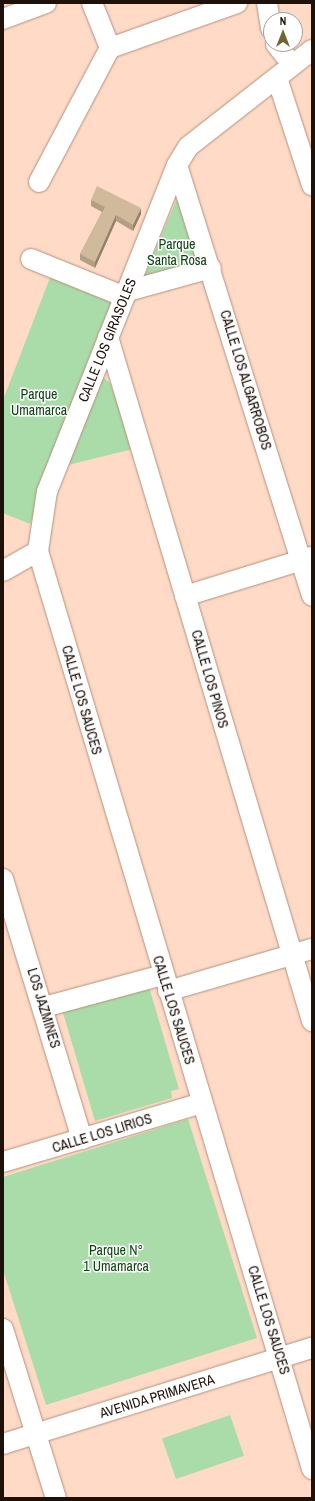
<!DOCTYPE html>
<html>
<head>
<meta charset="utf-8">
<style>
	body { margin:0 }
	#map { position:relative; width:315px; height:1501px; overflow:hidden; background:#ffdac6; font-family:"Archivo Narrow",sans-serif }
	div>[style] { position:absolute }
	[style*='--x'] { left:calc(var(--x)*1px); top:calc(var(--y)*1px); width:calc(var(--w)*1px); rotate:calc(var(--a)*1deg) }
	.green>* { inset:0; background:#aadca9; transform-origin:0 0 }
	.roads { filter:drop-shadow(0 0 1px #b4927f) drop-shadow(0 0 1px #b4927f) }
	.minor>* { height:20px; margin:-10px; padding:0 10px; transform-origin:10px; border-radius:10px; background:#fff }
	.wall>* { inset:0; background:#b49f85 }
	.shaded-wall>* { inset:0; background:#92826c }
	.building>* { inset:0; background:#d1b99b }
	span { translate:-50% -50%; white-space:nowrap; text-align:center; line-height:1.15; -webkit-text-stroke:3px #fff; paint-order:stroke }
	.park-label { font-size:14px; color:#0e4313 }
	.street-label { font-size:14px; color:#1d110a }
	.frame { position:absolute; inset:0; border:4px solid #1d110a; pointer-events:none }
	.north { position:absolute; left:263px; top:12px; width:40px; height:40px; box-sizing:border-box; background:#fff; border:1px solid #a5a09d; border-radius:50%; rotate:0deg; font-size:11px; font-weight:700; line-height:16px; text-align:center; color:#1d110a }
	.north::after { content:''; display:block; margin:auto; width:14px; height:18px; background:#6e6531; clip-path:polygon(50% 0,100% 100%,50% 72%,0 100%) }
</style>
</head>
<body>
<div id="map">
	<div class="green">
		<i style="clip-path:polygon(181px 200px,201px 261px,144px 277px,176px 201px)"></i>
		<i style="clip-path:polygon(51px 275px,116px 300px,30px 524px,3px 513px,3px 400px)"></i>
		<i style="clip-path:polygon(103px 377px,110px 383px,133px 449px,68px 465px)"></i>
		<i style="clip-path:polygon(147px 980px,179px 1089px,171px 1091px,172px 1098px,95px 1121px,61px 1006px)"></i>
		<i style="clip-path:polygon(188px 1119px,257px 1338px,46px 1405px,3px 1270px,3px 1177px)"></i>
		<i style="left:230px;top:1415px;width:43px;height:72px;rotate:71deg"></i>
	</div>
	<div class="roads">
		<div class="minor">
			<i style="--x:92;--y:3;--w:48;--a:68.2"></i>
			<i style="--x:267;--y:3;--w:26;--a:81"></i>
			<i style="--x:3;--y:19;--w:46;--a:-20.4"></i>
			<i style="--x:276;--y:44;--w:24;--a:52"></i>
			<i style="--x:312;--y:50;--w:157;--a:142"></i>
			<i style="--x:188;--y:147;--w:21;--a:121"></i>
			<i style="--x:177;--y:165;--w:351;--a:111.7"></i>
			<i style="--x:47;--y:491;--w:61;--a:98.5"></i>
			<i style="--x:38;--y:551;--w:958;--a:73.38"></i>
			<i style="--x:277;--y:78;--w:113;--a:71.9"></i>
			<i style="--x:177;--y:165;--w:451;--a:72.6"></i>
			<i style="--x:39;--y:182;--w:152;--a:-62.1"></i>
			<i style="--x:110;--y:48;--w:135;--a:-19.5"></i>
			<i style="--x:31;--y:259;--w:101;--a:22"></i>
			<i style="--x:128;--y:291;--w:86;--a:-15.5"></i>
			<i style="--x:108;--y:337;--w:714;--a:73.39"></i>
			<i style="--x:3;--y:571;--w:40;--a:-29.7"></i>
			<i style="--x:185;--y:596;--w:133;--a:-17.1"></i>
			<i style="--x:3;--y:879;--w:272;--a:73.1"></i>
			<i style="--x:168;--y:991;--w:150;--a:-16.3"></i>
			<i style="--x:44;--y:1007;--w:123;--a:-15.1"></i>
			<i style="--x:3;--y:1162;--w:208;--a:-16.5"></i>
			<i style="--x:3;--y:1329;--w:177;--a:72.6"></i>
			<i style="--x:3;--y:1444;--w:324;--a:-17.3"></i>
		</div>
	</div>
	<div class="wall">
		<i style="clip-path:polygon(91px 200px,141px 214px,133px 231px,116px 221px,95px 268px,80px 260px,80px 254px,102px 212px,91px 206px)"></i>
	</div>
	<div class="shaded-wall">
		<i style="clip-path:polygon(141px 208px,141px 214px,133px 231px,133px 225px)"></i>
		<i style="clip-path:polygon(116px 215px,116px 221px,95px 268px,95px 262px)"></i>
	</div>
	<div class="building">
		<i style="clip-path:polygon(97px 186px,141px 208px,133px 225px,116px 215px,95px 262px,80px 254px,105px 207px,91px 200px)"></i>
	</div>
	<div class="park-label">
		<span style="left:177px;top:252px">Parque<br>Santa Rosa</span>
		<span style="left:39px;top:402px">Parque<br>Umamarca</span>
		<span style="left:116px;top:1258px">Parque N°<br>1 Umamarca</span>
	</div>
	<div class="street-label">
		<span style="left:107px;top:340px;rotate:-68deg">CALLE LOS GIRASOLES</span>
		<span style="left:246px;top:380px;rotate:73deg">CALLE LOS ALGARROBOS</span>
		<span style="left:210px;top:679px;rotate:74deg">CALLE LOS PINOS</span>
		<span style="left:82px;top:700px;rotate:74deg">CALLE LOS SAUCES</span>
		<span style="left:44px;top:1008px;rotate:73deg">LOS JAZMINES</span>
		<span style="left:174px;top:1010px;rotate:73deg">CALLE LOS SAUCES</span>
		<span style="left:102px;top:1133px;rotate:-17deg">CALLE LOS LIRIOS</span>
		<span style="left:269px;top:1320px;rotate:73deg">CALLE LOS SAUCES</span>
		<span style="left:157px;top:1396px;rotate:-17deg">AVENIDA PRIMAVERA</span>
	</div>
	<div class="frame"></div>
	<div class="north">N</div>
</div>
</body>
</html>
